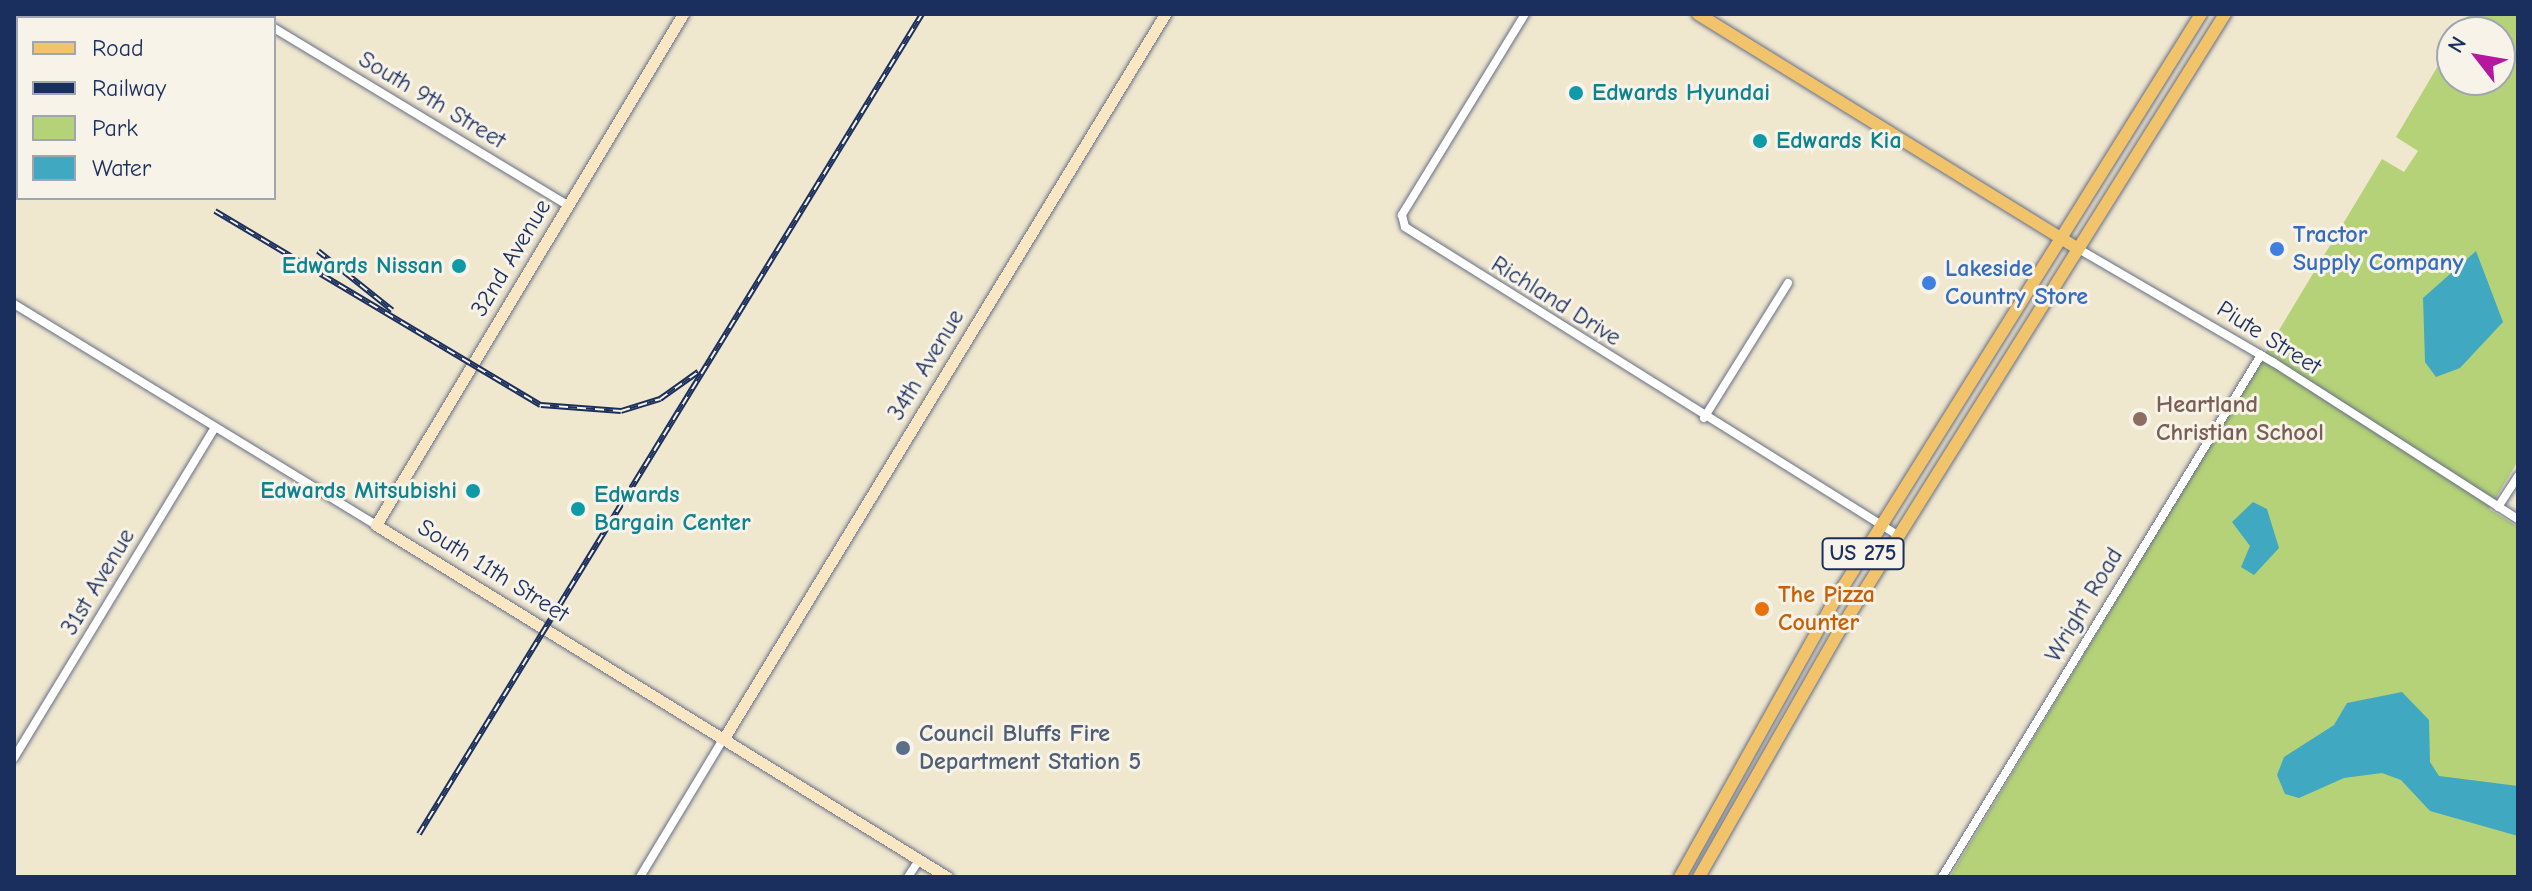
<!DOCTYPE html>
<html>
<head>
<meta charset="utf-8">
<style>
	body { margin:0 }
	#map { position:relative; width:2532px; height:891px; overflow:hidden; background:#f0e7cf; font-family:"Comic Neue",sans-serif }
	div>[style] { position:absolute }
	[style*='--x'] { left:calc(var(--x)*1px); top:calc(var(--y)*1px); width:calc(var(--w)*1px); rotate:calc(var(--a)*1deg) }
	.green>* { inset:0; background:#b5d278 }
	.water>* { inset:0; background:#41a8c1 }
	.roads { filter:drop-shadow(0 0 2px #666f86) drop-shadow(0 0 2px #666f86) }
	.street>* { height:8px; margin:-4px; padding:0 4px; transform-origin:4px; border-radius:4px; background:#fff }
	.secondary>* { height:11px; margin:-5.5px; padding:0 5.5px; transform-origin:5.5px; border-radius:5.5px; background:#f9e7c3 }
	.primary>* { height:12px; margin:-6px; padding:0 6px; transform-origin:6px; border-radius:6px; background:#f1c36a }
	.highway>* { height:14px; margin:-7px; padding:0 7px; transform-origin:7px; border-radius:7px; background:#f1c36a }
	.rail>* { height:6px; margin-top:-3px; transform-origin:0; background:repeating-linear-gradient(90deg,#f7f3e8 0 9px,#1b2f5e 0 18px); box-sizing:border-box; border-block:2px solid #1b2f5e }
	.dots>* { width:22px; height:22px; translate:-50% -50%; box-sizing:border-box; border:4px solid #f7f3e8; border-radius:50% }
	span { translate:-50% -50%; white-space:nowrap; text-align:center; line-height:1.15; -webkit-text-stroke:6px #f7f3e8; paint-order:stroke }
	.shield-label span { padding:2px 6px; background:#f7f3e8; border:2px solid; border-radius:6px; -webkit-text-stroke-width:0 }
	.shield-label { font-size:22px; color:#1b2f5e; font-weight:700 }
	.culture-label { font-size:24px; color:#0d838f; font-weight:700 }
	.left { translate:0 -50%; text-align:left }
	.right { translate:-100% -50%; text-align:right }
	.street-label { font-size:24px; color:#1b2f5e }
	.shop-label { font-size:24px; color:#366cbe; font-weight:700 }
	.education-label { font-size:24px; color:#785e54; font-weight:700 }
	.food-label { font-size:24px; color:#c56008; font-weight:700 }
	.service-label { font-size:24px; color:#4e5e75; font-weight:700 }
	.frame { position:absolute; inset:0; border:16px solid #1b2f5e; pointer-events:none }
	.legend { position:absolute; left:16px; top:16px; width:260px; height:184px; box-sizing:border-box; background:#f7f3e8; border:2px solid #9fa5b1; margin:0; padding:10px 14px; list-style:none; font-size:24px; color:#1b2f5e }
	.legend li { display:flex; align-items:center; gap:16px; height:40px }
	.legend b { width:40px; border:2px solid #9fa5b1 }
	.north { position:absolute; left:2436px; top:16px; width:80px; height:80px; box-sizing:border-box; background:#f7f3e8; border:2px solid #9fa5b1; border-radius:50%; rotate:301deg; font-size:22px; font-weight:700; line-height:32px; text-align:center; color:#1b2f5e }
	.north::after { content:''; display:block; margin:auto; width:28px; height:36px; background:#b5179e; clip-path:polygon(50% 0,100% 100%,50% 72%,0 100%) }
</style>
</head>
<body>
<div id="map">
	<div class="green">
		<i style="clip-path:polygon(2469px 14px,2518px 14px,2518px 461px,2489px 509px,2518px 527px,2518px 877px,1950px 877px,2382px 159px,2404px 172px,2418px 151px,2396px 137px,2452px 42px,2452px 80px,2500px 80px,2500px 32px,2458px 32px)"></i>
	</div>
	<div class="water">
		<i style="clip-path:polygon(2476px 251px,2503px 322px,2460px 368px,2436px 377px,2425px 362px,2423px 298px)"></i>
		<i style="clip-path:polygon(2253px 502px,2267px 509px,2279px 548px,2254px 575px,2241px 567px,2250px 546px,2232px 522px)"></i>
		<i style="clip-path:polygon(2402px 692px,2429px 720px,2430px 762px,2439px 776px,2518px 786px,2518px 836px,2430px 811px,2401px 780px,2382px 773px,2344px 778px,2299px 798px,2285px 794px,2277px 775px,2284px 757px,2334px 725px,2347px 703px)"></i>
	</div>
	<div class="roads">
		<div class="street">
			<i style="--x:251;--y:14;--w:8;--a:30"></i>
			<i style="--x:1525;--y:14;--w:236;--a:121.5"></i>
			<i style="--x:1402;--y:215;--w:12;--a:76"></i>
			<i style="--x:1405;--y:227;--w:583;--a:32.03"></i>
			<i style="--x:274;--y:28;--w:345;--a:31.1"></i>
			<i style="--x:2077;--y:248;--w:227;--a:30.2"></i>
			<i style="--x:2273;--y:362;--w:291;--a:32.7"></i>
			<i style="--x:14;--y:304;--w:424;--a:31.4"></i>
			<i style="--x:1704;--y:418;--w:159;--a:-58.1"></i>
			<i style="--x:2498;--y:507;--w:37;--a:-57"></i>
			<i style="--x:14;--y:758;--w:387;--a:-58.7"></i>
			<i style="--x:640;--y:877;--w:162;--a:-58.9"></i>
			<i style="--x:908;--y:877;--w:20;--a:-57"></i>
			<i style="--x:1942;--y:877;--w:612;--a:-58.57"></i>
		</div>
		<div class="secondary">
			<i style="--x:683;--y:14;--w:596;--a:121"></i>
			<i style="--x:376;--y:525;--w:671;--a:31.65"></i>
			<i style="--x:724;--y:738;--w:848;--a:-58.65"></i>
		</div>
		<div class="primary">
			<i style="--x:1698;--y:14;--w:445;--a:31.7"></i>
			<i style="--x:1680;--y:877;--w:314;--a:-60.8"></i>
			<i style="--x:1833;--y:603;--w:695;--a:-58"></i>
			<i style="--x:1699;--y:877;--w:290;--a:-60.3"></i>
			<i style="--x:1843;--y:625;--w:721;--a:-57.99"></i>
		</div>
		<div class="highway">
			<i style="--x:31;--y:18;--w:4;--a:-63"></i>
			<i style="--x:14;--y:39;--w:6;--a:-45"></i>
		</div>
	</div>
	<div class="rail">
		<i style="--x:215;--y:211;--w:379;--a:30.8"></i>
		<i style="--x:541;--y:405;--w:80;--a:4.3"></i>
		<i style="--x:621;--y:411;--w:41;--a:-17.1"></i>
		<i style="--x:660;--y:399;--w:47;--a:-35.4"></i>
		<i style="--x:318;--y:251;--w:95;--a:38.6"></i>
		<i style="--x:419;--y:834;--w:962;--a:-58.47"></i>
	</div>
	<div class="dots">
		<i style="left:1576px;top:93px;background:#0f9aa8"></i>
		<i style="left:1760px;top:141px;background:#0f9aa8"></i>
		<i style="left:2277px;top:249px;background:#3f7fe0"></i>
		<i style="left:459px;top:266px;background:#0f9aa8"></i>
		<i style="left:1929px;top:283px;background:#3f7fe0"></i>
		<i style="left:2140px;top:419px;background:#8d6e63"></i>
		<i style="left:473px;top:491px;background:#0f9aa8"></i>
		<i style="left:578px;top:509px;background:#0f9aa8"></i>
		<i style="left:1762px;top:609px;background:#e8710a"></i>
		<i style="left:903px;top:748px;background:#5c6f8a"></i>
	</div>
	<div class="shield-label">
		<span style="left:1863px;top:554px">US 275</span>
	</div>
	<div class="culture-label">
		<span class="left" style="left:1592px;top:93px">Edwards Hyundai</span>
		<span class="left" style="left:1776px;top:141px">Edwards Kia</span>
		<span class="right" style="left:443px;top:266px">Edwards Nissan</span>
		<span class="right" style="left:457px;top:491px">Edwards Mitsubishi</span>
		<span class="left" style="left:594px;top:509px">Edwards<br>Bargain Center</span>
	</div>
	<div class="street-label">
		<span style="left:432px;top:100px;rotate:31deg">South 9th Street</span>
		<span style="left:511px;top:258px;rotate:-59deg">32nd Avenue</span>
		<span style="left:1556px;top:301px;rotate:32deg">Richland Drive</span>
		<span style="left:2269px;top:338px;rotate:32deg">Piute Street</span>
		<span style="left:926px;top:365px;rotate:-59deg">34th Avenue</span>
		<span style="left:493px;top:571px;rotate:32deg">South 11th Street</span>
		<span style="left:98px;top:582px;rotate:-59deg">31st Avenue</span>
		<span style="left:2084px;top:605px;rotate:-59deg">Wright Road</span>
	</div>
	<div class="shop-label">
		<span class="left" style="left:2293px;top:249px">Tractor<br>Supply Company</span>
		<span class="left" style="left:1945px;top:283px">Lakeside<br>Country Store</span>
	</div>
	<div class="education-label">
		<span class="left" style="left:2156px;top:419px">Heartland<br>Christian School</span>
	</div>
	<div class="food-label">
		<span class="left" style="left:1778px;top:609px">The Pizza<br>Counter</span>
	</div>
	<div class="service-label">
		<span class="left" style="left:919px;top:748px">Council Bluffs Fire<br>Department Station 5</span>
	</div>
	<div class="frame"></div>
	<ul class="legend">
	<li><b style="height:10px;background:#f1c36a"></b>Road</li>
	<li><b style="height:10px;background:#1b2f5e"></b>Railway</li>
	<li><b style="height:22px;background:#b5d278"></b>Park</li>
	<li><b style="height:22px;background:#41a8c1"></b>Water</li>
	</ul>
	<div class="north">N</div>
</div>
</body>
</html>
